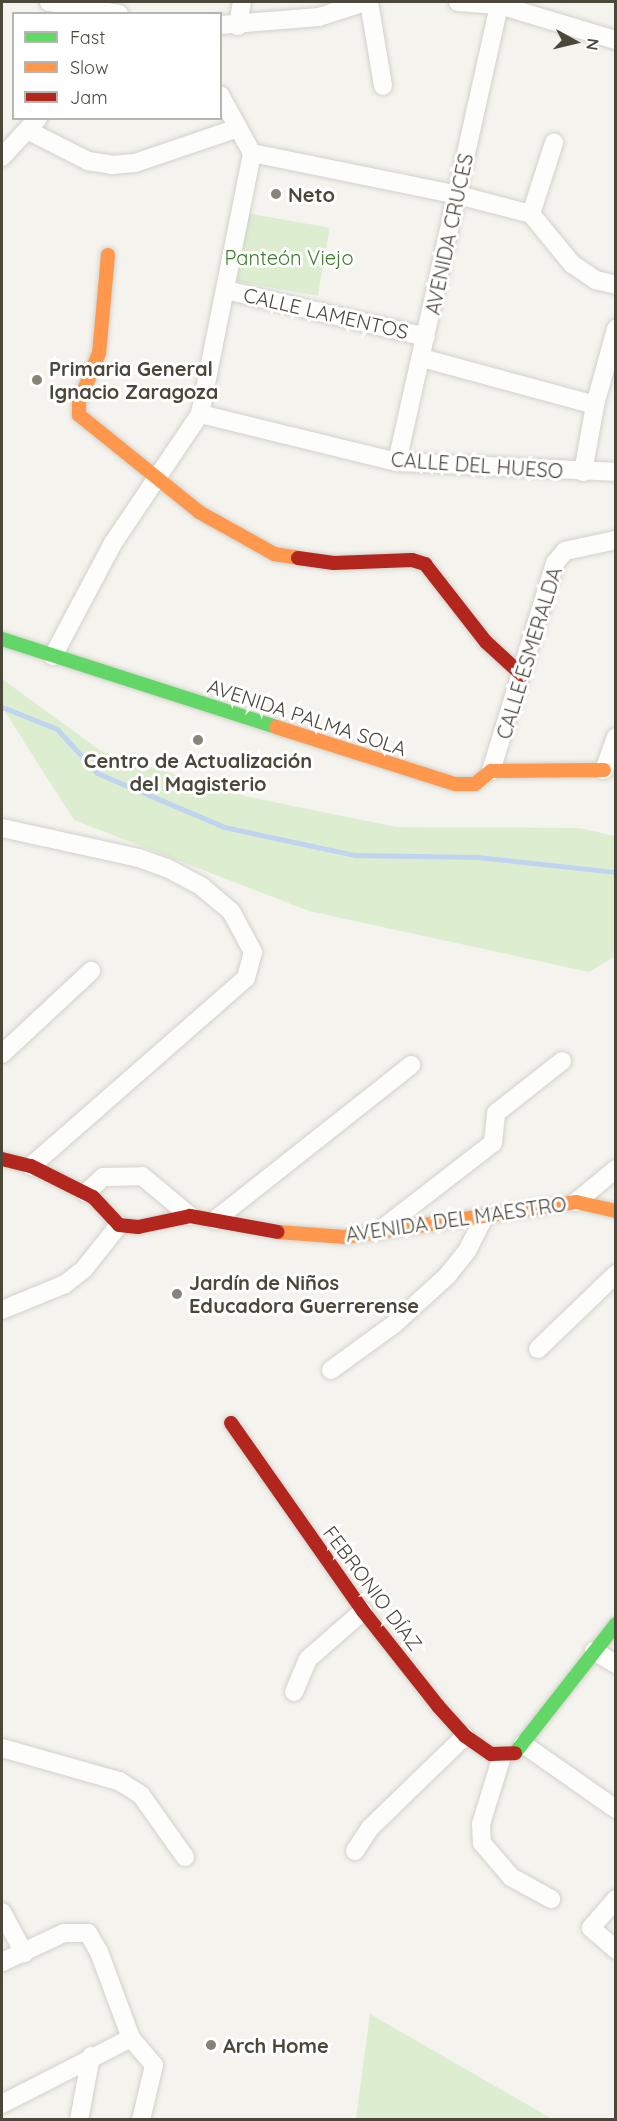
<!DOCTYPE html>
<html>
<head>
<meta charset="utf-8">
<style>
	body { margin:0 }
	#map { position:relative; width:617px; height:2121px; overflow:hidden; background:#f4f3ee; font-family:Quicksand,sans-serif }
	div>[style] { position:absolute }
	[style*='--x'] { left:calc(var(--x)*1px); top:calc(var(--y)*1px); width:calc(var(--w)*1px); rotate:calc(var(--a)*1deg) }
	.green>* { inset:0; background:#dceecf; transform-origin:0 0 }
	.stream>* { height:5px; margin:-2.5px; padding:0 2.5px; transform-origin:2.5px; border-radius:2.5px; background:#c0d4f0 }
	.roads { filter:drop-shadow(0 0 2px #d2d1cb) drop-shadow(0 0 2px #d2d1cb) }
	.street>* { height:18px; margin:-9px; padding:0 9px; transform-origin:9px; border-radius:9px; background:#fdfdfc }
	.fast>* { height:14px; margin:-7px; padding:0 7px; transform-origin:7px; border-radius:7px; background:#63d668 }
	.slow>* { height:14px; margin:-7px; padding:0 7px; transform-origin:7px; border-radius:7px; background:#ff974d }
	.jam>* { height:14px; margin:-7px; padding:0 7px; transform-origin:7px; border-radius:7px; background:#b3261e }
	.dots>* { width:16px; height:16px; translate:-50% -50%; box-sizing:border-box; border:3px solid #fff; border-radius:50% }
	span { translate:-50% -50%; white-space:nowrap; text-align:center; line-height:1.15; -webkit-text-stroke:6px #fff; paint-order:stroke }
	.poi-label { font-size:20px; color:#4b4739; font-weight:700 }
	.left { translate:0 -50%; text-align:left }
	.street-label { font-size:20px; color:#4b4739 }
	.park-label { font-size:20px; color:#3b7d2b }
	.frame { position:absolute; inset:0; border:3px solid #4b4739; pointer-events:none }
	.legend { position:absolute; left:12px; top:12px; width:210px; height:108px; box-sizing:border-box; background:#fff; border:2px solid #b7b5b0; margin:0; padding:8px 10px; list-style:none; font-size:18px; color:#4b4739 }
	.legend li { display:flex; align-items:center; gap:12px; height:30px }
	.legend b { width:30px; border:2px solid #b7b5b0 }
	.north { position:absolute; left:545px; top:12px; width:60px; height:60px; -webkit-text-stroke:4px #fff; paint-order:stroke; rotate:98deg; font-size:16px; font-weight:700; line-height:24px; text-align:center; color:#4b4739 }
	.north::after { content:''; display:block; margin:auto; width:21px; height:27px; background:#4b4739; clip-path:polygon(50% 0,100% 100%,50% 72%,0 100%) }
</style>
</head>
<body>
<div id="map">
	<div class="green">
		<i style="left:246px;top:213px;width:85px;height:69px;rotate:10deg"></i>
		<i style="clip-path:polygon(2px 679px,101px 751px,244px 796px,396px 827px,579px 828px,615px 836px,615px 956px,589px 972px,309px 911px,74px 820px,2px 707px)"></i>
		<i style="clip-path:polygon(370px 2014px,552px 2119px,356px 2119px)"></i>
	</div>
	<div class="stream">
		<i style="--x:2;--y:707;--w:59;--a:21.8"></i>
		<i style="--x:57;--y:729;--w:59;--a:47.7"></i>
		<i style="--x:97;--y:773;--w:138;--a:23"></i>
		<i style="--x:224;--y:827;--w:134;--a:12.1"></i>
		<i style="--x:355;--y:855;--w:122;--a:0.9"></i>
		<i style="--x:477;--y:857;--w:140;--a:6.2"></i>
	</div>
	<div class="roads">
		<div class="street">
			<i style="--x:49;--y:2;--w:71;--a:9.7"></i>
			<i style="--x:369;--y:2;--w:85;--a:80.5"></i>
			<i style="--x:458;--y:2;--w:41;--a:4.2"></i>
			<i style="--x:499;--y:5;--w:122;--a:16.7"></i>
			<i style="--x:220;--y:25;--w:99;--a:-4.6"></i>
			<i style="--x:319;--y:17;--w:48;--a:-18.1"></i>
			<i style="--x:238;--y:26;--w:24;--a:-81"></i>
			<i style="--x:27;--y:130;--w:68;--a:26.9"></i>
			<i style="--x:88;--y:161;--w:24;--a:9"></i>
			<i style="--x:112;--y:165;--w:23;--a:-5"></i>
			<i style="--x:135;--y:163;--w:109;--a:-18.8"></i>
			<i style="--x:252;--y:153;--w:210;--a:11.5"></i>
			<i style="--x:458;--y:195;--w:75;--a:14.6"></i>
			<i style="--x:531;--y:214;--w:65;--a:50.6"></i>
			<i style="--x:572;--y:264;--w:29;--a:34"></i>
			<i style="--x:596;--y:280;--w:21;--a:14"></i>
			<i style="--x:2;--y:157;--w:53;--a:-47.3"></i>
			<i style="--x:531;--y:214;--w:75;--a:-72.1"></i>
			<i style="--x:226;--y:290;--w:205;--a:13.2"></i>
			<i style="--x:422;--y:358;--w:179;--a:15.2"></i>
			<i style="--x:200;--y:414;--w:203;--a:13.7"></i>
			<i style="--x:397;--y:462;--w:219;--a:2.6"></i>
			<i style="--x:397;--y:462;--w:468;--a:-77.4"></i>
			<i style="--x:583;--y:472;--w:68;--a:-79.8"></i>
			<i style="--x:595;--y:405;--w:79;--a:-74.6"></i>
			<i style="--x:53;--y:656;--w:128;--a:-62"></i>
			<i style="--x:113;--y:543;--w:156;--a:-56"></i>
			<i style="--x:200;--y:414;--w:266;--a:-78.7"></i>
			<i style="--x:252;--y:153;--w:66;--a:-118.9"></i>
			<i style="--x:604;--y:770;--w:35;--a:-70"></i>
			<i style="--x:491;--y:771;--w:218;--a:-72.9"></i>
			<i style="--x:555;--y:563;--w:16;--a:-50"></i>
			<i style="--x:565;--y:551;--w:52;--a:-12.2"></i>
			<i style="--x:2;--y:828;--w:140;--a:12.4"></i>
			<i style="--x:139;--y:858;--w:30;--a:20"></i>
			<i style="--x:167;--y:868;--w:40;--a:28"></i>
			<i style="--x:202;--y:887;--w:38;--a:40"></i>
			<i style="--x:231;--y:911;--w:47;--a:61.8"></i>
			<i style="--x:253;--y:952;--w:27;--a:105"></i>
			<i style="--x:246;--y:978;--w:286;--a:138.8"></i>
			<i style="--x:2;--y:1054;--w:122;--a:-43"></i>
			<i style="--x:86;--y:1193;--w:23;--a:-43"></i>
			<i style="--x:103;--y:1177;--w:39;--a:-1"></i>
			<i style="--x:142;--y:1176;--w:62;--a:39.8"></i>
			<i style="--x:576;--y:1202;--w:52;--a:-39.5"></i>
			<i style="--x:215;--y:1220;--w:250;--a:-38.3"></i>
			<i style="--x:379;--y:1231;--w:144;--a:-37.7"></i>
			<i style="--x:493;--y:1143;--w:30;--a:-84"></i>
			<i style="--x:496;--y:1113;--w:84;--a:-38.2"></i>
			<i style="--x:2;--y:1310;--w:68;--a:-22.4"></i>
			<i style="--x:65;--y:1284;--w:24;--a:-38"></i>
			<i style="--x:84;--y:1269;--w:56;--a:-51.5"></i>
			<i style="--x:538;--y:1349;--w:108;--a:-43.9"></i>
			<i style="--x:331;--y:1370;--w:77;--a:-36"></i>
			<i style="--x:393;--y:1325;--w:72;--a:-42.2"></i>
			<i style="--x:446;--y:1277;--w:33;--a:-51"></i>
			<i style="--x:467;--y:1251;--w:37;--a:-63"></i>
			<i style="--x:594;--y:1651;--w:26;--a:31"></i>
			<i style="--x:294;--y:1692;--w:36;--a:-67"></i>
			<i style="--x:308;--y:1659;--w:73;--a:-41.1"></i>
			<i style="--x:523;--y:1744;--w:113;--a:35"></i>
			<i style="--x:2;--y:1748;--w:122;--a:15.8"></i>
			<i style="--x:119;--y:1781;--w:26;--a:32"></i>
			<i style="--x:141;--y:1795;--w:76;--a:54.6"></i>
			<i style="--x:502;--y:1756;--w:71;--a:107.2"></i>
			<i style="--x:481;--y:1824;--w:19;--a:87"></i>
			<i style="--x:482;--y:1843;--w:45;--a:49.5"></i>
			<i style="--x:511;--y:1877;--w:46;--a:28.8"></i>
			<i style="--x:355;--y:1851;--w:27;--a:-57"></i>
			<i style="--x:370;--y:1828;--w:132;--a:-44.1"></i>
			<i style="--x:616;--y:1899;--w:38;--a:131"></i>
			<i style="--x:591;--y:1928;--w:33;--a:41"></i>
			<i style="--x:2;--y:1912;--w:47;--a:61.8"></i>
			<i style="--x:2;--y:1962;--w:68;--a:-25.1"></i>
			<i style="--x:64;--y:1933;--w:24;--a:0"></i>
			<i style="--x:88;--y:1933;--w:22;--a:60"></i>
			<i style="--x:99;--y:1952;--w:92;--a:69.6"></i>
			<i style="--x:131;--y:2038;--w:35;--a:50"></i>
			<i style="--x:154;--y:2065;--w:57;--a:103.3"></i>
			<i style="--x:2;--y:2104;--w:145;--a:-27.1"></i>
			<i style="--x:79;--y:2120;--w:65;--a:-79.4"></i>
		</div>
		<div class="fast">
			<i style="--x:2;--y:639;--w:288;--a:17.8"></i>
			<i style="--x:515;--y:1753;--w:164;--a:-51.9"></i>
		</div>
		<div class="slow">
			<i style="--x:108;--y:255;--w:98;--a:95.2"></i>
			<i style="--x:99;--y:353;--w:53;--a:112.2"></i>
			<i style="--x:79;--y:402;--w:13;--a:90"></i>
			<i style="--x:79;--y:415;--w:154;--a:38.9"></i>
			<i style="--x:199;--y:512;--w:86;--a:29.2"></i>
			<i style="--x:274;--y:554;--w:24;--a:9"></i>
			<i style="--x:276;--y:727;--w:188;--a:17.7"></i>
			<i style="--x:455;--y:784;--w:20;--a:0"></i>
			<i style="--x:475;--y:784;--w:21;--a:-39"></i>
			<i style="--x:491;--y:771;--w:113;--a:-0.5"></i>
			<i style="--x:278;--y:1232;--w:67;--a:4.3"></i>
			<i style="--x:345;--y:1237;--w:234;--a:-8.6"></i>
			<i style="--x:576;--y:1202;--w:41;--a:12.7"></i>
		</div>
		<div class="jam">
			<i style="--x:298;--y:558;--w:36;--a:8"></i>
			<i style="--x:334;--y:563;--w:78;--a:-2.2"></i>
			<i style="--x:412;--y:560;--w:14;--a:17"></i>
			<i style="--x:425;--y:564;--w:99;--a:52"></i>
			<i style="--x:486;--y:642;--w:49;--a:42.5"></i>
			<i style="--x:2;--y:1159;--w:30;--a:14"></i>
			<i style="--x:31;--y:1166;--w:69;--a:26.6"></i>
			<i style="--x:93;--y:1197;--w:38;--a:47"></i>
			<i style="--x:119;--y:1225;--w:19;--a:6"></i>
			<i style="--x:138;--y:1227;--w:53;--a:-11.9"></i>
			<i style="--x:190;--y:1216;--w:89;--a:10.3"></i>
			<i style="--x:231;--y:1423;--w:230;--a:54.9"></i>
			<i style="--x:363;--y:1611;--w:121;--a:51.7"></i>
			<i style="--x:438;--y:1706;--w:40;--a:48"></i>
			<i style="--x:465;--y:1736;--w:32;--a:35"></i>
			<i style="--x:491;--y:1754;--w:24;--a:-2"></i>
		</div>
	</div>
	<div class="dots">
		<i style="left:276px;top:194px;background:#868378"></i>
		<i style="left:37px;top:380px;background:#868378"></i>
		<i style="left:198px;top:740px;background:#868378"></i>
		<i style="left:177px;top:1294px;background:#868378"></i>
		<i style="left:211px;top:2045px;background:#868378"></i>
	</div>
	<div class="poi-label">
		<span class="left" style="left:288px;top:194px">Neto</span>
		<span class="left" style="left:49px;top:380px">Primaria General<br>Ignacio Zaragoza</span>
		<span style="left:198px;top:772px">Centro de Actualización<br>del Magisterio</span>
		<span class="left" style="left:189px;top:1294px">Jardín de Niños<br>Educadora Guerrerense</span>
		<span class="left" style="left:223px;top:2045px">Arch Home</span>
	</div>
	<div class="street-label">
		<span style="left:449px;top:234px;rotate:-78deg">AVENIDA CRUCES</span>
		<span style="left:326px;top:313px;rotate:13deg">CALLE LAMENTOS</span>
		<span style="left:477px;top:465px;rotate:4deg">CALLE DEL HUESO</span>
		<span style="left:529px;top:653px;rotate:-73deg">CALLE ESMERALDA</span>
		<span style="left:307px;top:717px;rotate:18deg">AVENIDA PALMA SOLA</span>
		<span style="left:456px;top:1219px;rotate:-8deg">AVENIDA DEL MAESTRO</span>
		<span style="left:373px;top:1588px;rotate:53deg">FEBRONIO DÍAZ</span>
	</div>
	<div class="park-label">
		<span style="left:289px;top:257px">Panteón Viejo</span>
	</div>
	<div class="frame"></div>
	<ul class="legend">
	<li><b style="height:8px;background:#63d668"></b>Fast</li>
	<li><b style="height:8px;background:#ff974d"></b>Slow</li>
	<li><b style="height:8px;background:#b3261e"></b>Jam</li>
	</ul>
	<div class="north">N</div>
</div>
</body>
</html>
